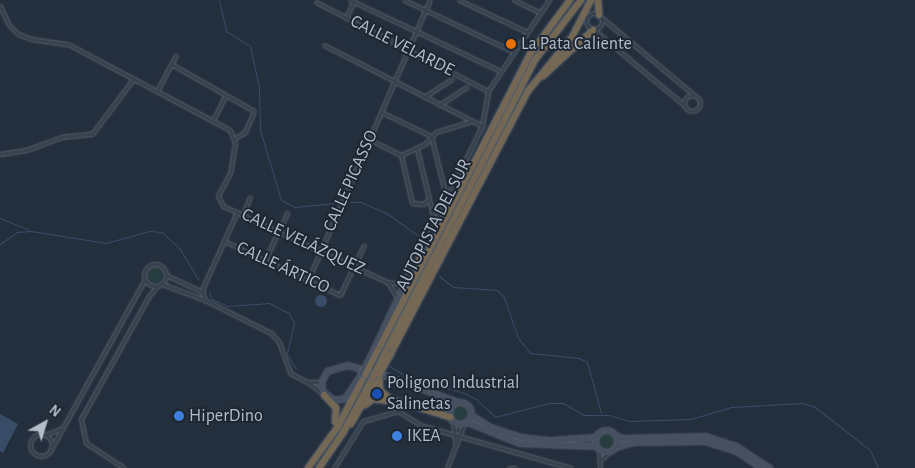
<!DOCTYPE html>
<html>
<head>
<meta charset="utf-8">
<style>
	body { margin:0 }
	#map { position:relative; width:915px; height:468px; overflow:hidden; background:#242f3e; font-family:"Alegreya Sans",sans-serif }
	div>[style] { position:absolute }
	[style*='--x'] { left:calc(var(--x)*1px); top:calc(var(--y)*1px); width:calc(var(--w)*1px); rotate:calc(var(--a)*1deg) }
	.green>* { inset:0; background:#263c3f }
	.round { border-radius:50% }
	.water>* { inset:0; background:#394c67 }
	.stream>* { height:1px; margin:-0.5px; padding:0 0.5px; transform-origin:0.5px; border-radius:0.5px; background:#394c67 }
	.roads { filter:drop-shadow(0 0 1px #565f6c) drop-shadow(0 0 1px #565f6c) }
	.street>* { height:3px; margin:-1.5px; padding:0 1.5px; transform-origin:1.5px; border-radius:1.5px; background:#38414e }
	.street>.ring { margin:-1.5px; padding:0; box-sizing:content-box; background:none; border:3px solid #38414e; border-radius:50% }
	.secondary>* { height:5px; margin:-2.5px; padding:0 2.5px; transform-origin:2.5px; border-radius:2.5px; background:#465061 }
	.secondary>.ring { margin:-2.5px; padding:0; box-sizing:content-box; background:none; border:5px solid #465061; border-radius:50% }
	.highway>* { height:6px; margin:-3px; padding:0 3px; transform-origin:3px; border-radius:3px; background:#746855 }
	.bridges { filter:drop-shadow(0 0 1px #565f6c) drop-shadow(0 0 1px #565f6c) }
	.secondary-bridge>* { height:5px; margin:-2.5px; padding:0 2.5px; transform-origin:2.5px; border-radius:2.5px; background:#465061 }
	.highway-bridge>* { height:6px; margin:-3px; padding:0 3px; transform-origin:3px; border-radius:3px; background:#746855 }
	.dots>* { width:14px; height:14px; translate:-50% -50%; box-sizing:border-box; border:2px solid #1d2633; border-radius:50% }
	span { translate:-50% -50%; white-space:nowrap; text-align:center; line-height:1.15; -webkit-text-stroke:4px #1d2633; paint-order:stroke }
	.poi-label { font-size:18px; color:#b4bcc9 }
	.left { translate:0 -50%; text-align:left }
	.street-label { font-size:18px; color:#b4bcc9 }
	.north { position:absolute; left:20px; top:398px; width:50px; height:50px; -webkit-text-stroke:4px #1d2633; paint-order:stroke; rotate:39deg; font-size:14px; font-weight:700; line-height:20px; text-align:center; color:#b4bcc9 }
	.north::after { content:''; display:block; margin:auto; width:18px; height:22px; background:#b4bcc9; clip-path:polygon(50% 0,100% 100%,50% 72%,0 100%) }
</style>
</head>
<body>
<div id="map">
	<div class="green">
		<i class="round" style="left:147px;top:267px;width:16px;height:16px"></i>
		<i class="round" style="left:451px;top:404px;width:18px;height:18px"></i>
		<i class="round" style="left:597px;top:432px;width:18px;height:18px"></i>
	</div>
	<div class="water">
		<i class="round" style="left:315px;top:295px;width:12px;height:12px"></i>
		<i style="clip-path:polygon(0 414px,18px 424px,3px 453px,0 451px)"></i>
	</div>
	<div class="stream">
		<i style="--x:219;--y:0;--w:32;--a:77"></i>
		<i style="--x:226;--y:31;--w:28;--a:32"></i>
		<i style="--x:250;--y:46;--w:42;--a:77.6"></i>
		<i style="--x:259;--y:87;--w:43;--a:88.7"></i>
		<i style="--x:260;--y:130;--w:73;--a:73.3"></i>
		<i style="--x:281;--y:200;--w:16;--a:27"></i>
		<i style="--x:295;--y:207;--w:39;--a:-6"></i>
		<i style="--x:350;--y:202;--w:11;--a:0"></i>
		<i style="--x:361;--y:202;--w:30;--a:24"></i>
		<i style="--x:388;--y:214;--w:39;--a:36"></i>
		<i style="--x:0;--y:218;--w:31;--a:22"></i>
		<i style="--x:0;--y:244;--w:21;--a:-35"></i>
		<i style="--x:17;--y:232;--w:14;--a:-4"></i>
		<i style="--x:31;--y:231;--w:76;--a:9.1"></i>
		<i style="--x:106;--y:243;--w:45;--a:-15.6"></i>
		<i style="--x:149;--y:231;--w:13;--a:4"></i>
		<i style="--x:162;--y:232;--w:25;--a:43"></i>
		<i style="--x:180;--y:249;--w:35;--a:59"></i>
		<i style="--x:439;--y:276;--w:18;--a:38"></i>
		<i style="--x:453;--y:287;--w:44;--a:3.9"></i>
		<i style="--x:497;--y:290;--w:10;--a:45"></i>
		<i style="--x:504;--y:297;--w:43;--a:71.1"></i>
		<i style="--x:518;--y:338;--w:19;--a:51"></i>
		<i style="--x:530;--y:353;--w:49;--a:5.8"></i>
		<i style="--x:579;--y:358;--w:9;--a:27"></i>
		<i style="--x:587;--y:362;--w:53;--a:74.6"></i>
		<i style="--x:209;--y:292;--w:8;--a:67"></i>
		<i style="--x:212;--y:299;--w:17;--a:24"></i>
		<i style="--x:228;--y:306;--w:41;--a:-4.2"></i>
		<i style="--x:269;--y:303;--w:22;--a:27"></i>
		<i style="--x:289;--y:313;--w:11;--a:63"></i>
		<i style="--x:294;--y:323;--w:32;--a:103"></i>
		<i style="--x:287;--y:354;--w:17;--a:59"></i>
		<i style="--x:389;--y:366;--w:22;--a:30"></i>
		<i style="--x:408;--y:377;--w:58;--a:15.9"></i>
		<i style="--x:464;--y:393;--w:13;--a:27"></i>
		<i style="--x:476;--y:399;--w:26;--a:43"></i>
		<i style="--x:495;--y:417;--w:56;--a:-14.5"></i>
		<i style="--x:549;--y:403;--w:14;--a:0"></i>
		<i style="--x:563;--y:403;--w:24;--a:30"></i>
		<i style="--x:584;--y:415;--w:25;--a:0"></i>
		<i style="--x:609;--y:415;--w:21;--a:17"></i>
		<i style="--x:629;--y:421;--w:62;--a:-1.8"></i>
		<i style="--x:691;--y:419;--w:42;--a:-16.7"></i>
		<i style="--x:731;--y:407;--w:71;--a:-3.2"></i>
		<i style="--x:802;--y:403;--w:14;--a:17"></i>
		<i style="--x:815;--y:407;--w:70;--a:38"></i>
		<i style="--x:870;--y:450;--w:20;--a:66"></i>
	</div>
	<div class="roads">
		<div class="street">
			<i style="--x:350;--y:0;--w:164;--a:25.3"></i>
			<i style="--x:404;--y:0;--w:119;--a:25.3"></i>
			<i style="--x:459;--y:0;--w:73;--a:25.2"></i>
			<i style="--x:514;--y:0;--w:28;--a:26"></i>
			<i style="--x:316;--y:2;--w:194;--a:27.4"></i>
			<i style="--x:0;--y:6;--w:21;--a:65"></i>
			<i style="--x:9;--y:25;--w:13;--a:45"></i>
			<i style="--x:18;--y:34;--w:14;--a:21"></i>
			<i style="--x:31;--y:39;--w:37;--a:8"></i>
			<i style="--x:68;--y:44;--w:183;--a:28"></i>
			<i style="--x:230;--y:130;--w:14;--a:69"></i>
			<i style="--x:235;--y:143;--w:30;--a:99"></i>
			<i style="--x:230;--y:173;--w:26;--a:118"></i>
			<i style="--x:218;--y:196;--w:11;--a:63"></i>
			<i style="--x:223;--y:206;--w:181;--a:24.9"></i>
			<i style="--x:387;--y:282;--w:14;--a:8"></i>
			<i style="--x:401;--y:284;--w:23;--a:-56"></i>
			<i class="ring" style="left:586px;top:13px;width:13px;height:13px"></i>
			<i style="--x:346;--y:18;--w:20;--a:-66"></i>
			<i style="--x:602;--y:18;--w:119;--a:39.9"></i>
			<i style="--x:594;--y:30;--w:117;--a:39.8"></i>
			<i style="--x:324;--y:45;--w:178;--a:27.1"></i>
			<i style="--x:171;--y:64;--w:95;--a:29.5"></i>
			<i style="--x:254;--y:111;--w:23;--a:113"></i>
			<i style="--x:245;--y:132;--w:12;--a:149"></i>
			<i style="--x:158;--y:89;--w:38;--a:-62"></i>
			<i class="ring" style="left:684px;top:95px;width:13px;height:13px"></i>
			<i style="--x:424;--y:97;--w:33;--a:-33"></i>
			<i style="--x:439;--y:105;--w:33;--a:-33"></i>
			<i style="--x:381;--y:112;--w:55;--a:25.6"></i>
			<i style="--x:213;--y:120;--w:28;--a:-63"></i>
			<i style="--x:431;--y:136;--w:62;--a:76"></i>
			<i style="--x:369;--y:139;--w:36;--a:27"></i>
			<i style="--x:417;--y:149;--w:73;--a:76.5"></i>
			<i style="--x:0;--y:154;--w:26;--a:-9"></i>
			<i style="--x:26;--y:150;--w:37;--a:-20"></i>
			<i style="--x:61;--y:137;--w:31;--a:-6"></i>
			<i style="--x:92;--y:134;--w:70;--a:-53.1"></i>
			<i style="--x:401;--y:155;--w:26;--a:-25"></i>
			<i style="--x:425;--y:144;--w:16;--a:-47"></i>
			<i style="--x:436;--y:132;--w:37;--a:-17"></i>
			<i style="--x:401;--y:155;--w:49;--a:77.1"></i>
			<i style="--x:412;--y:203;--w:11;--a:5"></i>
			<i style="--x:423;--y:204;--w:6;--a:-39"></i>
			<i style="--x:237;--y:212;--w:80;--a:114.3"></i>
			<i style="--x:204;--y:285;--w:7;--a:106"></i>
			<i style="--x:202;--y:292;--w:9;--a:69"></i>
			<i style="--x:205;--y:300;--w:74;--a:26.6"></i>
			<i style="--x:271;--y:333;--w:12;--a:48"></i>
			<i style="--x:279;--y:342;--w:33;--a:70"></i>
			<i style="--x:290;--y:373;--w:19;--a:28"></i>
			<i style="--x:307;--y:382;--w:14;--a:0"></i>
			<i style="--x:243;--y:214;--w:18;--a:-68"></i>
			<i style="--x:224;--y:241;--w:128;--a:25"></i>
			<i style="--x:340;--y:295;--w:55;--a:-64.4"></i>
			<i style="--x:418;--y:257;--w:146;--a:-64"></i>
			<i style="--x:482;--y:126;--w:36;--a:-80"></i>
			<i style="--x:488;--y:91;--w:110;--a:-56.2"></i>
			<i style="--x:265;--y:260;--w:52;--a:-64.9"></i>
			<i class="ring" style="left:144px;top:264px;width:19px;height:19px"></i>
			<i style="--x:166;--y:275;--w:40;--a:25"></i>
			<i style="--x:308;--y:280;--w:305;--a:-66.5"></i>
			<i style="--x:162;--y:284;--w:46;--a:20.4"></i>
			<i style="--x:389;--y:284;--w:16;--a:60"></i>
			<i style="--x:308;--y:382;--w:19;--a:39"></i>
			<i style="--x:453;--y:422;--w:23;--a:83"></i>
			<i class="ring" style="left:30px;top:434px;width:19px;height:19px"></i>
			<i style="--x:44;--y:435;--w:20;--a:-20"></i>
			<i style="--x:599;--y:449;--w:19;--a:87"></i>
			<i style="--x:50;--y:451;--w:196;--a:-61.1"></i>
			<i style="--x:602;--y:459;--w:11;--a:-45"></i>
			<i style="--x:124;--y:468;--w:45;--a:-146.7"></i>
			<i style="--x:86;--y:443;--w:25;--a:-102"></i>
			<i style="--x:81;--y:419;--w:141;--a:-61.1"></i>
			<i style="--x:149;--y:296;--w:14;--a:-51"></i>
			<i style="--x:334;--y:468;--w:55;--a:-58.3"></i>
			<i style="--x:363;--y:421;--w:36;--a:-16"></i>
			<i style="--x:398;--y:411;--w:26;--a:32"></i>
			<i style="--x:420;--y:425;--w:157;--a:15.9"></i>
			<i style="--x:447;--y:468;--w:47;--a:-68.9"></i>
			<i style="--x:509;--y:468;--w:6;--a:0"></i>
		</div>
		<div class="secondary">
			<i style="--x:374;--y:348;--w:75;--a:-64.8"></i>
			<i style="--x:361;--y:374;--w:29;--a:124"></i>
			<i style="--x:345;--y:398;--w:11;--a:170"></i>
			<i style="--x:334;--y:400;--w:15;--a:-143"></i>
			<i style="--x:322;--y:391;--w:9;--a:-96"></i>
			<i style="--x:321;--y:382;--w:13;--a:-61"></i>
			<i style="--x:327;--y:371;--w:21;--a:-17"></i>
			<i style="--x:347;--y:365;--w:38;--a:15"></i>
			<i style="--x:384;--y:375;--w:79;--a:20"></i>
			<i class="ring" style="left:449px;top:402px;width:17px;height:17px"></i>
			<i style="--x:471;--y:415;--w:22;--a:32"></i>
			<i style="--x:490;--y:427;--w:32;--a:18"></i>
			<i style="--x:520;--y:437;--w:30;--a:6"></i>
			<i style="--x:550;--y:440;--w:45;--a:-3.8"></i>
			<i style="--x:467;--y:422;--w:56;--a:22"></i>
			<i style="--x:519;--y:443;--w:77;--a:2.2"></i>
			<i class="ring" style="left:595px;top:430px;width:17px;height:17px"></i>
			<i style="--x:615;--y:435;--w:9;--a:21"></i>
			<i style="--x:623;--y:438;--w:82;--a:-1.4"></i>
			<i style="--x:705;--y:436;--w:33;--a:18"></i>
			<i style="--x:736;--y:446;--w:40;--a:32.9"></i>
			<i style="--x:615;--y:447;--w:20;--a:-15"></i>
			<i style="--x:634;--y:442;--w:71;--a:-0.8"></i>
			<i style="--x:705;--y:441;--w:33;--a:18"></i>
			<i style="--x:736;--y:451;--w:30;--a:34"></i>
		</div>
		<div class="highway">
			<i style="--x:598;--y:0;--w:15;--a:86"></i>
			<i style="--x:543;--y:76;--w:68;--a:-42.6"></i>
			<i style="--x:414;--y:266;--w:14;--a:-54"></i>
			<i style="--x:378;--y:350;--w:333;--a:-62.8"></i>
			<i style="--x:530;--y:54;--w:67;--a:-53.5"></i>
			<i style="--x:385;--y:353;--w:329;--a:-62.9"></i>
			<i style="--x:535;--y:60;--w:76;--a:-52.5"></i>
			<i style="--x:390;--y:355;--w:298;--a:-62.4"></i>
			<i style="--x:528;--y:91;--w:70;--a:-50.8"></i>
			<i style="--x:572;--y:37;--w:42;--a:-62.8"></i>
			<i style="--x:379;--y:375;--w:15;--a:86"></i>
			<i style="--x:380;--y:390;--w:13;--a:42"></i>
			<i style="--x:390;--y:399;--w:63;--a:16.7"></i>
			<i style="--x:324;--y:395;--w:18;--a:47"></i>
			<i style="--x:336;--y:408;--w:14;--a:94"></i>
			<i style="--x:365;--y:405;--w:10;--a:-37"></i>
			<i style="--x:373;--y:399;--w:17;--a:7"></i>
			<i style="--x:351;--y:424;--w:53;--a:-60.5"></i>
			<i style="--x:308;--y:468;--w:49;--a:-54.1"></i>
			<i style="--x:337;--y:428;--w:60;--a:-62.2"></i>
			<i style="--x:319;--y:468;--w:42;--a:-55.6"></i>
			<i style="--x:343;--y:433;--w:64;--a:-61.8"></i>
		</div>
	</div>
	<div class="bridges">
		<div class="secondary-bridge">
			<i style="--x:361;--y:374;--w:29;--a:-63"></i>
		</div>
		<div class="highway-bridge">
			<i style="--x:365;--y:375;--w:28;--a:-63"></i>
			<i style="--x:379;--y:375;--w:23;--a:-61"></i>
			<i style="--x:373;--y:377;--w:27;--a:-63"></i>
		</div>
	</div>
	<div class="dots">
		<i style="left:511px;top:44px;background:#e8710a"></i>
		<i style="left:377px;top:394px;background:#1a4fb4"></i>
		<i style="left:179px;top:416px;background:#3f7fe0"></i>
		<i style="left:397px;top:436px;background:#3f7fe0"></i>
	</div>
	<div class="poi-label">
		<span class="left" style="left:521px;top:44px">La Pata Caliente</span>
		<span class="left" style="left:387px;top:394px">Poligono Industrial<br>Salinetas</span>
		<span class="left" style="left:189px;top:416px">HiperDino</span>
		<span class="left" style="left:407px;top:436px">IKEA</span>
	</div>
	<div class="street-label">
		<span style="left:402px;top:46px;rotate:27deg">CALLE VELARDE</span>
		<span style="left:351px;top:181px;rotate:-66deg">CALLE PICASSO</span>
		<span style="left:434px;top:225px;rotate:-63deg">AUTOPISTA DEL SUR</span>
		<span style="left:303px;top:242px;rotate:25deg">CALLE VELÁZQUEZ</span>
		<span style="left:283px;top:268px;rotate:25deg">CALLE ÁRTICO</span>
	</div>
	<div class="north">N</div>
</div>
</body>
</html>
